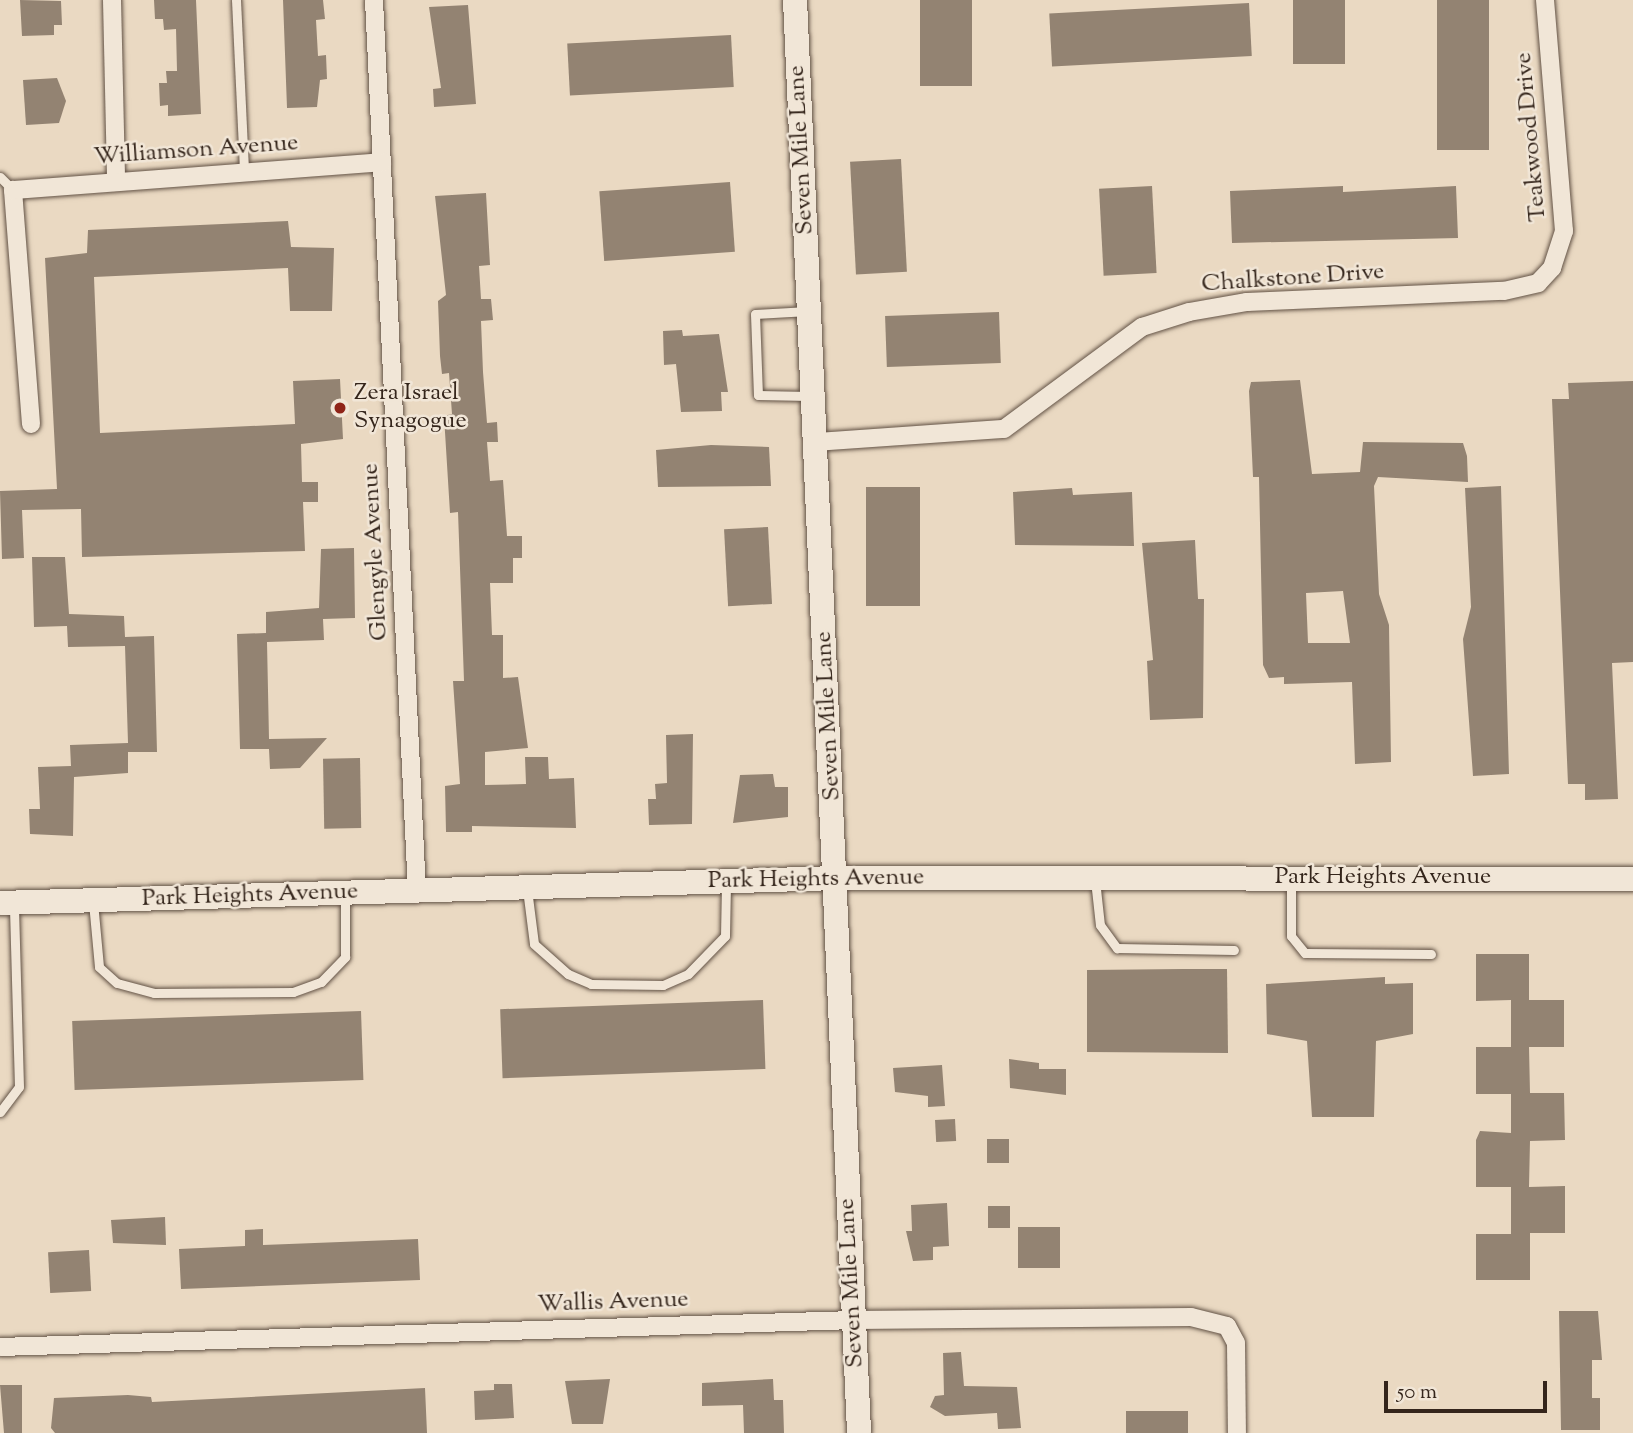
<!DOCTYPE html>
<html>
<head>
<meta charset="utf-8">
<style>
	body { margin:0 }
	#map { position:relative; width:1633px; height:1433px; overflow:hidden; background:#ead9c2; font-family:"Sorts Mill Goudy",serif }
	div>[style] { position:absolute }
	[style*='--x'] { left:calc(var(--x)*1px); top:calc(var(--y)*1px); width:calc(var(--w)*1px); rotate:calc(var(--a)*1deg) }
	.building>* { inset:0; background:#938372; transform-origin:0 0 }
	.roads { filter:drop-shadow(0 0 2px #625245) drop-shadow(0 0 2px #625245) }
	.lane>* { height:9px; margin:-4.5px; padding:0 4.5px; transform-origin:4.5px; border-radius:4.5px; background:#f1e6d7 }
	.street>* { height:18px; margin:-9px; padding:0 9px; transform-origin:9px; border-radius:9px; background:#f1e6d7 }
	.secondary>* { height:24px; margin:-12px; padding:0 12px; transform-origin:12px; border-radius:12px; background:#f1e6d7 }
	.dots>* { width:19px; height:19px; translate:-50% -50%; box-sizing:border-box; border:4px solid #f1e6d7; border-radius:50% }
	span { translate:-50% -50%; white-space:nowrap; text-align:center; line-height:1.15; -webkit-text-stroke:5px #f1e6d7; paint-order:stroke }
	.street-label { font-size:24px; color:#34251b }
	.poi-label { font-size:24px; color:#34251b }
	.left { translate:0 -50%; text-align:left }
	.scale { position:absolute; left:1384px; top:1381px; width:163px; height:32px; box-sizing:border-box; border:4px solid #34251b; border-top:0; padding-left:9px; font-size:21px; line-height:24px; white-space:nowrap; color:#34251b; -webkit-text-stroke:5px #f1e6d7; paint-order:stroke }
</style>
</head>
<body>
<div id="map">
	<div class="building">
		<i style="clip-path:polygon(20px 0,61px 1px,62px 25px,54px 25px,54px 35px,22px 36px)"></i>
		<i style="clip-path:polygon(154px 0,196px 0,201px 114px,168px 116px,168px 105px,160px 106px,159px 83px,167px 83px,166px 71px,177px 71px,176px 29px,164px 30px,163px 19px,155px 19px)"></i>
		<i style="clip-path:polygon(283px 0,323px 0,325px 19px,316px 20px,318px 56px,326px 55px,327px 79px,320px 80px,317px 107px,287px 108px)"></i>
		<i style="left:920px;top:0;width:52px;height:86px"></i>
		<i style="left:1293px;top:0;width:52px;height:64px"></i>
		<i style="left:1437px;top:0;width:52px;height:150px"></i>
		<i style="left:1249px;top:3px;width:53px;height:200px;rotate:87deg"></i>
		<i style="clip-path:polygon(468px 5px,476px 104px,434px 107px,433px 89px,441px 88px,429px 7px)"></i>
		<i style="left:731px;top:35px;width:52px;height:164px;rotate:87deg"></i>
		<i style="clip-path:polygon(57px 78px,66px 101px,59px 123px,26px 125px,23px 80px)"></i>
		<i style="left:901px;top:159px;width:113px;height:51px;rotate:87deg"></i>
		<i style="left:730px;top:182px;width:70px;height:131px;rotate:86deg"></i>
		<i style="left:1152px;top:186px;width:87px;height:53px;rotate:87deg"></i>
		<i style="clip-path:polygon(1343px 186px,1343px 192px,1456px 186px,1458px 238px,1232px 243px,1230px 191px)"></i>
		<i style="clip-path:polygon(486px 193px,490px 265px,479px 266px,481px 299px,491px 299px,493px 320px,481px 321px,483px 372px,487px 423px,497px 422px,498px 442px,487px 442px,490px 481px,503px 480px,507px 536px,522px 536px,522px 558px,513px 558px,513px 583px,490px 583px,492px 635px,503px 635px,503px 678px,518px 677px,528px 748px,485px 752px,485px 785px,526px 784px,525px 757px,548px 757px,549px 779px,574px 778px,576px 828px,472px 826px,472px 832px,446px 832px,445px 786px,460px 784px,453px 681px,464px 681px,458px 512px,450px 513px,444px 416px,452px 414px,449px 373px,442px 374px,440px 356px,438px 301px,446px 295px,435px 196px)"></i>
		<i style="clip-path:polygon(288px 221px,291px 247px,334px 248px,332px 311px,290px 311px,288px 268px,94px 277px,100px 433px,295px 424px,293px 381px,340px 379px,343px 439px,301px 444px,302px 482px,318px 482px,318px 502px,303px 502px,305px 551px,82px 557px,81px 509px,22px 510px,24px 558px,2px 559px,0 491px,57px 489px,45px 258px,87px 253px,88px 230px)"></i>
		<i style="left:999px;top:312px;width:51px;height:114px;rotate:88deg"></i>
		<i style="clip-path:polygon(682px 330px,683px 336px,719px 334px,728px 392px,721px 392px,722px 411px,681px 412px,676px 364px,664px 365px,663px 331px)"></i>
		<i style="clip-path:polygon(evenodd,1300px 380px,1312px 474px,1360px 472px,1363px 442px,1463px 443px,1467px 456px,1468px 482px,1378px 477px,1374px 486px,1379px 594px,1389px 625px,1391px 762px,1355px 764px,1352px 682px,1284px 684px,1284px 677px,1269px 678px,1263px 665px,1259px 477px,1253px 477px,1249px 391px,1251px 382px,1300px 380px,1343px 591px,1350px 643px,1308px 643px,1306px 593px,1343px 591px)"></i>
		<i style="clip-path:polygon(1633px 381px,1633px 662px,1612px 663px,1618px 799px,1585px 800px,1585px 784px,1568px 784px,1552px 399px,1569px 399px,1568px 383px)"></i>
		<i style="clip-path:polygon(711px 445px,769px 447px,771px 486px,658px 487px,656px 450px)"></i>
		<i style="clip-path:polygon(1501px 486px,1509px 774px,1473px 776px,1463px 639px,1471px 607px,1465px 488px)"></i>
		<i style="left:920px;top:487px;width:119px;height:54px;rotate:90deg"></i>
		<i style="clip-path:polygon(1072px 488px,1073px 495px,1132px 492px,1134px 546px,1015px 545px,1013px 492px)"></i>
		<i style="left:768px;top:527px;width:77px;height:44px;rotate:87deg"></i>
		<i style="clip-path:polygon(1195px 540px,1198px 599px,1204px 599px,1203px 718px,1150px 720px,1147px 661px,1153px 660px,1142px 543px)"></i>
		<i style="clip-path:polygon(354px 548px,355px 618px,323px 619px,324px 640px,267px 642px,269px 739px,327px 738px,300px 768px,270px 769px,269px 749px,240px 749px,237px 634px,266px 633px,266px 612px,319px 608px,321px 549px)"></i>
		<i style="clip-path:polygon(32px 557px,65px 557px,69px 614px,124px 616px,125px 637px,154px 636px,157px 752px,128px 752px,128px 747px,128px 773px,74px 777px,73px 836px,30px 834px,29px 809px,40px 809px,38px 767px,71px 766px,70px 745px,128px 743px,125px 646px,68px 647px,67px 626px,34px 627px)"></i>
		<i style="clip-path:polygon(693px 734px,692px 824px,649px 825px,648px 799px,656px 799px,655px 784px,667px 783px,666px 735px)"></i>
		<i style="left:360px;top:758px;width:70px;height:37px;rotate:89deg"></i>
		<i style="clip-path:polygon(773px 774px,775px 787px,788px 787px,788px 817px,733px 823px,740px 775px)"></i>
		<i style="clip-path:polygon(1476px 954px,1529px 954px,1529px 1000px,1564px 1000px,1564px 1047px,1529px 1047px,1530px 1093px,1564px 1093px,1565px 1140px,1530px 1141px,1529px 1187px,1565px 1186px,1565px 1233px,1530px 1233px,1530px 1280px,1476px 1280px,1476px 1234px,1511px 1234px,1511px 1187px,1476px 1187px,1476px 1140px,1480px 1131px,1511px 1133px,1511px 1094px,1476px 1094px,1476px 1047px,1511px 1047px,1511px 1000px,1476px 1001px)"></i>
		<i style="clip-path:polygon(1183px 969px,1227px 969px,1228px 1053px,1087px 1052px,1087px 970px)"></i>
		<i style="clip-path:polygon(1385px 977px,1385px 984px,1413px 983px,1413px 1034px,1376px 1041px,1374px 1117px,1312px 1117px,1307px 1041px,1267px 1034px,1266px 984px)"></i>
		<i style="left:763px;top:1000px;width:69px;height:263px;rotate:88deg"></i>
		<i style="left:361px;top:1011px;width:69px;height:289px;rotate:88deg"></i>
		<i style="clip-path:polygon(1009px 1059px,1039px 1063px,1039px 1069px,1066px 1069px,1066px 1095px,1010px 1088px)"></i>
		<i style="clip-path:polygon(942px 1065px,945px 1106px,928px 1107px,928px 1096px,895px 1092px,893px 1068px)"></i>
		<i style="left:955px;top:1119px;width:22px;height:20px;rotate:87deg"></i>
		<i style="left:1009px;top:1139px;width:24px;height:22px;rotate:90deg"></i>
		<i style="clip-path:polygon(947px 1203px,949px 1246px,933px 1247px,933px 1260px,913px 1261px,906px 1231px,912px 1231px,911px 1205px)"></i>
		<i style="left:1010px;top:1206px;width:22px;height:22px;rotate:90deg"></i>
		<i style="clip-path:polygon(165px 1217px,166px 1245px,113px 1243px,111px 1220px)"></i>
		<i style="left:1018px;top:1227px;width:42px;height:41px"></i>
		<i style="clip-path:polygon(263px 1229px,263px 1245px,418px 1239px,420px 1280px,181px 1289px,179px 1249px,245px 1246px,245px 1230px)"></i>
		<i style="left:89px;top:1250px;width:41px;height:41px;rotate:87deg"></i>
		<i style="clip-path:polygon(1559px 1311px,1598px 1311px,1602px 1360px,1592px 1360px,1592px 1398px,1600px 1398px,1600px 1430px,1561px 1430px)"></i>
		<i style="clip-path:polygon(961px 1352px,964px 1386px,1017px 1387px,1021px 1428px,998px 1429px,997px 1413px,945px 1416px,930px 1407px,935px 1396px,944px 1395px,943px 1353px)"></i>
		<i style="clip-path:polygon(610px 1379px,603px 1424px,572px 1424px,565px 1381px)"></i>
		<i style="clip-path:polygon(773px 1379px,774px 1400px,783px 1400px,784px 1433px,744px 1433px,743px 1405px,702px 1406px,702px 1383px)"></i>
		<i style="clip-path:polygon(494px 1384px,512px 1384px,514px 1418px,475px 1420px,474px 1391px,494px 1390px)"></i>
		<i style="clip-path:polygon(0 1385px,22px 1385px,22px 1433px,4px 1433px)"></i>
		<i style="clip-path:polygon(425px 1388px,427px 1433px,55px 1433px,51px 1428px,54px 1398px,128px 1395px,151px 1397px,152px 1402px)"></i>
		<i style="left:1126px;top:1411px;width:62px;height:22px"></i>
	</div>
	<div class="roads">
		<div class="lane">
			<i style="--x:236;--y:0;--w:171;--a:87.3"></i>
			<i style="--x:0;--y:177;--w:18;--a:45"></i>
			<i style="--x:808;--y:311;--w:53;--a:176.8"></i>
			<i style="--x:755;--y:314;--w:81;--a:87.9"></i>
			<i style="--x:758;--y:395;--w:51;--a:1.1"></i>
			<i style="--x:1095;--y:880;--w:45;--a:83.7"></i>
			<i style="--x:1100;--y:925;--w:29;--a:54"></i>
			<i style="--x:1117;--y:948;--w:117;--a:1"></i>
			<i style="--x:1291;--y:880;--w:56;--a:90"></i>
			<i style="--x:1291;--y:936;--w:22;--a:51"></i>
			<i style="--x:1305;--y:953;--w:126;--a:0.5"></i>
			<i style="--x:527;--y:889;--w:55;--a:82.7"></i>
			<i style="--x:534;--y:944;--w:45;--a:41.4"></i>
			<i style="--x:568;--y:974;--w:25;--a:23"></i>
			<i style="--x:591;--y:984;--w:72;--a:0.8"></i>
			<i style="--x:663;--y:985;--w:27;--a:-24"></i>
			<i style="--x:688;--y:974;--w:53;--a:-45.8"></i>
			<i style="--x:725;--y:936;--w:53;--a:-88.9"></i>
			<i style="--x:93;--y:902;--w:65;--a:84.7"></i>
			<i style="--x:99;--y:967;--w:24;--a:42"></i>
			<i style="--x:117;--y:983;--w:38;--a:15"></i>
			<i style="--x:154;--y:993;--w:139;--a:-0.4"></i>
			<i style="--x:293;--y:992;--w:30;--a:-20"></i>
			<i style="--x:321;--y:982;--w:35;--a:-46"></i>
			<i style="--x:345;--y:957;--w:64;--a:-90"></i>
			<i style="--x:0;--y:1112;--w:31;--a:-53"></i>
			<i style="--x:19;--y:1087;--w:183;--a:-91.6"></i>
		</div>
		<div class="street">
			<i style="--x:112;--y:0;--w:182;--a:88.7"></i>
			<i style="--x:374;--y:0;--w:892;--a:87.24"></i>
			<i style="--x:31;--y:424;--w:235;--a:-94.4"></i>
			<i style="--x:13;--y:190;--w:370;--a:-4.3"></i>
			<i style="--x:816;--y:442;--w:188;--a:-4"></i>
			<i style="--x:1004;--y:429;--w:172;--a:-36.5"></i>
			<i style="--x:1142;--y:327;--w:49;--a:-17.7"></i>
			<i style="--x:1189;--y:312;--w:59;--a:-9.8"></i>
			<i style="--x:1247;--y:302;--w:257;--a:-2.5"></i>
			<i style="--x:1504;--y:291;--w:35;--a:-13"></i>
			<i style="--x:1538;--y:283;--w:21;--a:-47"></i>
			<i style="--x:1552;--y:268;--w:39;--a:-72"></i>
			<i style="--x:1564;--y:231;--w:232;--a:-94.7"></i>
			<i style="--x:0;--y:1347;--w:854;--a:-1.81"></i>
			<i style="--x:854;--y:1320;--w:337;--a:-0.5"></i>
			<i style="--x:1191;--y:1317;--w:37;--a:14"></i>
			<i style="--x:1227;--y:1326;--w:19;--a:62"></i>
			<i style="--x:1236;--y:1343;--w:90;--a:89.4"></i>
		</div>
		<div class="secondary">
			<i style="--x:795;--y:0;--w:1434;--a:87.44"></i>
			<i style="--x:0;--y:903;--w:836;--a:-1.71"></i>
			<i style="--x:836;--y:878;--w:797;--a:0.07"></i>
		</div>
	</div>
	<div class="dots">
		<i style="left:340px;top:408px;background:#8f2418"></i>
	</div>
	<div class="street-label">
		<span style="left:1532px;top:137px;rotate:-95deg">Teakwood Drive</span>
		<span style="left:802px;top:150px;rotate:-93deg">Seven Mile Lane</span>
		<span style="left:196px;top:151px;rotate:-4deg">Williamson Avenue</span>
		<span style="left:1293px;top:279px;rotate:-4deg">Chalkstone Drive</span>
		<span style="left:376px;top:552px;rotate:-93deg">Glengyle Avenue</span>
		<span style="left:829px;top:716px;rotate:-93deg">Seven Mile Lane</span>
		<span style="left:1383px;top:878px">Park Heights Avenue</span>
		<span style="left:816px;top:880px;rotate:-1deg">Park Heights Avenue</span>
		<span style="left:250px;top:896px;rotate:-2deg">Park Heights Avenue</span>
		<span style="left:852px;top:1283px;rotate:-93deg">Seven Mile Lane</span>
		<span style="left:613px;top:1303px;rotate:-2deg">Wallis Avenue</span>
	</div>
	<div class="poi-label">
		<span class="left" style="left:354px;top:408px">Zera Israel<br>Synagogue</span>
	</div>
	<div class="scale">50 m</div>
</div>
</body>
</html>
